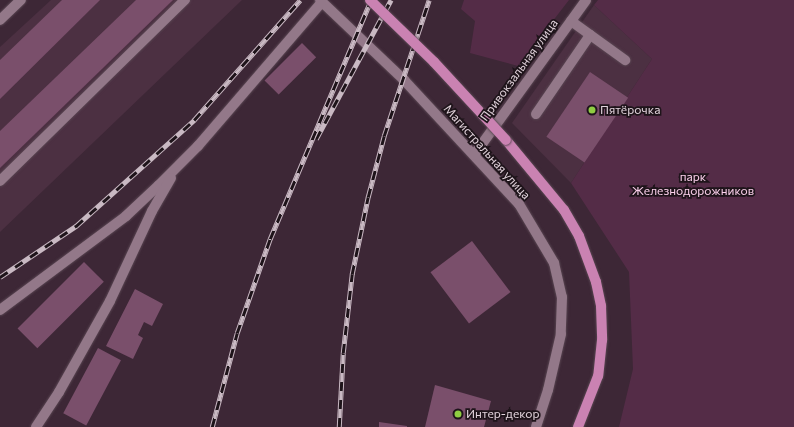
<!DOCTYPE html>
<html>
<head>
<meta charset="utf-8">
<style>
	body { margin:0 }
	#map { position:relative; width:794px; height:427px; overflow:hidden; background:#3d2736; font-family:Commissioner,sans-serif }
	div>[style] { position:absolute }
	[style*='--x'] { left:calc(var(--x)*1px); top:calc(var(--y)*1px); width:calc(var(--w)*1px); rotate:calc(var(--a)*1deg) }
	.built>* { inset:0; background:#4c3042 }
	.green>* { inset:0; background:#542c47 }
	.building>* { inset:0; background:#7a4f6b; transform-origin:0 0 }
	.roads { filter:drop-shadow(0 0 1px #594652) drop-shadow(0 0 1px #594652) }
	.minor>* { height:10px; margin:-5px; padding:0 5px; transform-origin:5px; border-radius:5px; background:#937889 }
	.major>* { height:10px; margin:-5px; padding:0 5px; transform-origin:5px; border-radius:5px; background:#ca82b2 }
	.rail>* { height:4.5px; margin-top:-2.25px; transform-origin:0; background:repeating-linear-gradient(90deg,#1e141a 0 9px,#c9b9c3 0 18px); box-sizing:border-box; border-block:1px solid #c9b9c3 }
	.bridges { filter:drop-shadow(0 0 1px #594652) drop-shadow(0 0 1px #594652) }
	.major-bridge>* { height:10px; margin:-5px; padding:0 5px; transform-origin:5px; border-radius:5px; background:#ca82b2 }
	.dots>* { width:11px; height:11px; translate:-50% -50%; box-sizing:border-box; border:2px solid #1e141a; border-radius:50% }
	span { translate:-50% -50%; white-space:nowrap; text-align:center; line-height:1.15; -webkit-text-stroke:3.5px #1e141a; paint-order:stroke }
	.street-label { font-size:12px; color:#e2d3dc }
	.poi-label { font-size:12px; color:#e2d3dc }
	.left { translate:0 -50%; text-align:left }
	.park-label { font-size:12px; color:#fcd0ec }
</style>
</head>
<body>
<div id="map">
	<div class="built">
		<i style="clip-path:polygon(51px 0,242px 0,0 232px,0 47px)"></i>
		<i style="clip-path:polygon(594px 5px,652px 59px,571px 183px,512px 123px)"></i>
	</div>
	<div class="green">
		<i style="clip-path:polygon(464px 0,569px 0,518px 66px,470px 53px,475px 21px,461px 9px)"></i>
		<i style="clip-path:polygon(598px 0,794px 0,794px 427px,619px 427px,633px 369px,629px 272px,571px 183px,652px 59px,594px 5px)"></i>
	</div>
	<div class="building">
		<i style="clip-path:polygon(62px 0,100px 0,0 99px,0 60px)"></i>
		<i style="clip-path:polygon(136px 0,173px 0,0 168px,0 131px)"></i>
		<i style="left:302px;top:43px;width:20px;height:53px;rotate:45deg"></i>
		<i style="left:590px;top:72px;width:46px;height:78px;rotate:34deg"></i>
		<i style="left:472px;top:241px;width:64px;height:52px;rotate:53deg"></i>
		<i style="left:84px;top:262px;width:28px;height:94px;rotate:45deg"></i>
		<i style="clip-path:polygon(135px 289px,163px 304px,152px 326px,144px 322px,138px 335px,143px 338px,133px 359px,106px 346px)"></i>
		<i style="left:98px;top:348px;width:26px;height:74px;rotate:28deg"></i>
		<i style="clip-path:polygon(435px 385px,491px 401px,484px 427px,425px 427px)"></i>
		<i style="clip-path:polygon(379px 422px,407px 426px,407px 427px,379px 427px)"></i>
	</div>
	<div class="roads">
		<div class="minor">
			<i style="--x:320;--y:0;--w:116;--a:43.6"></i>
			<i style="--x:404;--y:80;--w:169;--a:47.2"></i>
			<i style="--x:519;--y:204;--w:69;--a:59.3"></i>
			<i style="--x:554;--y:263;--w:35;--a:77"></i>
			<i style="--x:562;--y:297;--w:37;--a:92"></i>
			<i style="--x:561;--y:334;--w:57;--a:103.1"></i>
			<i style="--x:548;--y:390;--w:39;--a:108"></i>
			<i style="--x:0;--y:20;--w:29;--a:-44"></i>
			<i style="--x:571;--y:21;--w:67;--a:35.8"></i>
			<i style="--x:536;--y:114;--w:96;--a:-55.6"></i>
			<i style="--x:474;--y:155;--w:191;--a:-54.1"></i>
			<i style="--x:0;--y:181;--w:259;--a:-44.4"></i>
			<i style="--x:0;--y:310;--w:157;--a:-36.7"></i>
			<i style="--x:126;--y:216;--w:45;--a:-43.2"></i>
			<i style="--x:159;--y:185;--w:55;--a:-45"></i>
			<i style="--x:198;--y:146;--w:190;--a:-49.3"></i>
			<i style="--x:36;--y:427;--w:42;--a:-56.7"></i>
			<i style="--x:59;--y:392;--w:104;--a:-60.7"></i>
			<i style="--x:110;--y:301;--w:99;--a:-65"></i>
			<i style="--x:152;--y:211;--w:38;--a:-60"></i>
		</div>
		<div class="major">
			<i style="--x:506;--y:140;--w:91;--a:50.4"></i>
			<i style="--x:564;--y:210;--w:30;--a:60"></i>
			<i style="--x:579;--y:236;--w:49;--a:69.7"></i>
			<i style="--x:596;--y:282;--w:25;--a:78"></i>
			<i style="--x:601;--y:306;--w:34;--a:88"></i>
			<i style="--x:602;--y:340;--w:36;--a:96"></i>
			<i style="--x:598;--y:376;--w:55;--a:111.4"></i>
		</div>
	</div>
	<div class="rail">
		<i style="--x:316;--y:139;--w:158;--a:-61.7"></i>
		<i style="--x:0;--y:277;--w:92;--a:-33.9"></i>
		<i style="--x:76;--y:226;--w:159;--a:-41.9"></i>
		<i style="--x:194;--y:120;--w:160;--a:-48.5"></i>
		<i style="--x:212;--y:427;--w:97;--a:-75.1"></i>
		<i style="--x:237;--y:333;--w:100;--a:-70.7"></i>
		<i style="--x:270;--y:239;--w:259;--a:-67.1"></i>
		<i style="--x:339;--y:427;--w:74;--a:-86.9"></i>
		<i style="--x:343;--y:353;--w:80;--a:-83.5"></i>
		<i style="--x:352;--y:274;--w:79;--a:-78.3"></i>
		<i style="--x:368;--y:197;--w:63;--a:-75.3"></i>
		<i style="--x:384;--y:136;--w:143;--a:-71.7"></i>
	</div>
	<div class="bridges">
		<div class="major-bridge">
			<i style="--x:370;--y:0;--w:89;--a:44.1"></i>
			<i style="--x:434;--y:62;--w:106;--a:47.3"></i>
		</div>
	</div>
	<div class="dots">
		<i style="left:592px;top:110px;background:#8fcd42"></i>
		<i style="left:458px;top:414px;background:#8fcd42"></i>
	</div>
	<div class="street-label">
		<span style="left:519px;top:70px;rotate:-54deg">Привокзальная улица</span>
		<span style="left:487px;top:152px;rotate:48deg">Магистральная улица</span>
	</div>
	<div class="poi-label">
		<span class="left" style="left:600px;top:110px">Пятёрочка</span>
		<span class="left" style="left:466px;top:414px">Интер-декор</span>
	</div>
	<div class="park-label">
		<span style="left:693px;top:184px">парк<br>Железнодорожников</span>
	</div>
</div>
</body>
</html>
